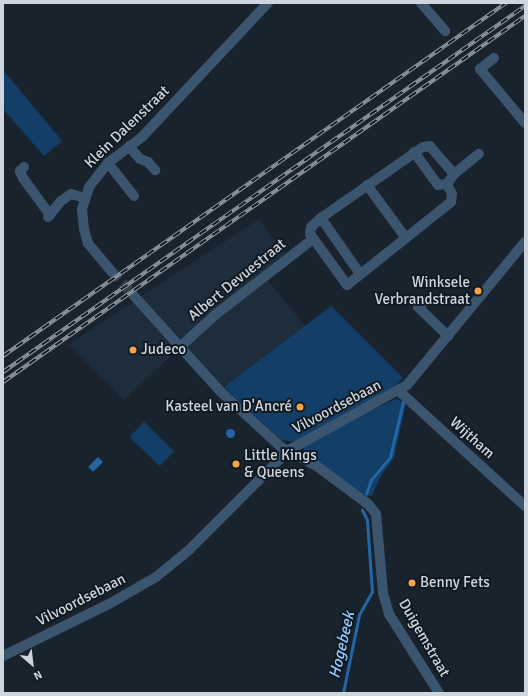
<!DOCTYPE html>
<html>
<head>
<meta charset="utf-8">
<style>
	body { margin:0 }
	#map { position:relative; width:528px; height:696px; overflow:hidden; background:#19232d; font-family:Signika,sans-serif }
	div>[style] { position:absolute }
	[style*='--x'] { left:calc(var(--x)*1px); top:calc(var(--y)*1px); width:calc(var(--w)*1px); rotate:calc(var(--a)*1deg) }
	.built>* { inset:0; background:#1e2d3c }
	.green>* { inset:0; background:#123e67; transform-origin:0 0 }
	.water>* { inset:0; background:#2466a3; transform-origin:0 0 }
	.round { border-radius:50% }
	.stream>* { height:2.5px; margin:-1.25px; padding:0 1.25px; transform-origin:1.25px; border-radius:1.25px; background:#2466a3 }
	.minor-tunnel>* { height:10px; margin-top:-5px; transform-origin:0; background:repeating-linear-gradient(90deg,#343e47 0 10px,transparent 0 15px) }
	.minor>* { height:10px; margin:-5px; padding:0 5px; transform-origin:5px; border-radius:5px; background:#3c556f }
	.rail>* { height:4px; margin-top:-2px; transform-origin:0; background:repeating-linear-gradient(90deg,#101a24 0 8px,#8e959d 0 16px); box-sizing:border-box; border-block:1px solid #8e959d }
	.dots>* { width:11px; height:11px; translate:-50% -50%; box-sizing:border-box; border:2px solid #101a24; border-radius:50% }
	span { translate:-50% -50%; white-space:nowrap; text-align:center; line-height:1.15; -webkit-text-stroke:4px #101a24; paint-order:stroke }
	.street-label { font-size:15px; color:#cfd5dc }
	.poi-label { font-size:15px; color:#cfd5dc }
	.right { translate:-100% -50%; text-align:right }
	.left { translate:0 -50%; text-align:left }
	.water-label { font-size:16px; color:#97c8fb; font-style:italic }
	.frame { position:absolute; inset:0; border:4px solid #cfd5dc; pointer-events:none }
	.north { position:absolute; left:12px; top:644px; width:40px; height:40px; -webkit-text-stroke:3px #101a24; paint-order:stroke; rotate:152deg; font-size:11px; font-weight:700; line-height:16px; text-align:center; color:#cfd5dc }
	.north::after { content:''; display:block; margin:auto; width:14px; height:18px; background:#cfd5dc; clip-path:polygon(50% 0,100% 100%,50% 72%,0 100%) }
</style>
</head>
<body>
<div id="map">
	<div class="built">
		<i style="clip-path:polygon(259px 219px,291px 263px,268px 281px,305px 326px,224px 387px,183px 344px,124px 400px,69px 344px)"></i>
	</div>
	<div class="green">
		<i style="clip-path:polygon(3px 70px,62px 141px,44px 156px,3px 109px)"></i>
		<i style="clip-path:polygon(331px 306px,403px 378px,391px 390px,296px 442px,281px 440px,224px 387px)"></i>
		<i style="clip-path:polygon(396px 399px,406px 403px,394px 458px,380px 477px,372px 496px,361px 494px,304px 453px,304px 446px,351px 419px)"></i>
		<i style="left:144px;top:422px;width:42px;height:21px;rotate:44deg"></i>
	</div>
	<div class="water">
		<i class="round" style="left:225.5px;top:428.5px;width:9px;height:9px"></i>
		<i style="left:98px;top:457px;width:7px;height:14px;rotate:45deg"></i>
	</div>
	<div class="stream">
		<i style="--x:366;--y:494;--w:15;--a:-70"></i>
		<i style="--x:371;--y:480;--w:30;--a:-50"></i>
		<i style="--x:390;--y:457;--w:57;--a:-76.7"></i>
		<i style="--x:343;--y:693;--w:80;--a:-78.4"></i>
		<i style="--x:359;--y:615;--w:26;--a:-61"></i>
		<i style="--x:372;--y:592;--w:72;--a:-94"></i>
		<i style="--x:367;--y:520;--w:11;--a:-117"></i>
	</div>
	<div class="minor-tunnel">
		<i style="--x:112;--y:272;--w:33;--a:47"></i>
	</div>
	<div class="minor">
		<i style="--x:421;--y:3;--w:37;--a:49"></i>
		<i style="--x:494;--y:58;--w:18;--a:142"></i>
		<i style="--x:480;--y:69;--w:70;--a:50.2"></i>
		<i style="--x:129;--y:146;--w:17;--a:50"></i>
		<i style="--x:140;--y:159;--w:9;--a:21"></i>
		<i style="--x:148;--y:162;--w:11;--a:49"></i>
		<i style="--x:414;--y:152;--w:41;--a:54"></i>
		<i style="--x:438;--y:185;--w:9;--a:-6"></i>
		<i style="--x:108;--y:163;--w:42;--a:51.8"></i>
		<i style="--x:24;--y:167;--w:6;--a:135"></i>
		<i style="--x:20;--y:171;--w:8;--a:67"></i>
		<i style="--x:23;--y:178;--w:46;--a:53.9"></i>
		<i style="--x:454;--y:174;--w:37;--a:-131"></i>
		<i style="--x:430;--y:146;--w:7;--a:172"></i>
		<i style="--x:423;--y:147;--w:124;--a:145.2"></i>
		<i style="--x:321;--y:218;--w:13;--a:138"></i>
		<i style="--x:311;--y:227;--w:7;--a:98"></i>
		<i style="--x:310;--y:234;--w:63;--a:54"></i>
		<i style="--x:347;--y:285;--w:133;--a:-38.6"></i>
		<i style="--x:451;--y:202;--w:8;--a:-83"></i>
		<i style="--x:452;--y:194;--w:11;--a:-117"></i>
		<i style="--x:447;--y:184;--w:12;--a:-55"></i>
		<i style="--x:454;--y:174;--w:32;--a:-39"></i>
		<i style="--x:367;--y:185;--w:66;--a:53.7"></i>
		<i style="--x:48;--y:217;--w:21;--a:-51"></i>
		<i style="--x:61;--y:201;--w:12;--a:-35"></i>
		<i style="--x:71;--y:194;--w:15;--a:16"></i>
		<i style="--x:321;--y:218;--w:68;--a:55.1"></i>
		<i style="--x:112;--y:272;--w:38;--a:-130"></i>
		<i style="--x:88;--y:243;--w:15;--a:-106"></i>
		<i style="--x:84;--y:229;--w:20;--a:-96"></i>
		<i style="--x:82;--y:209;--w:23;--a:-72"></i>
		<i style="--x:89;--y:187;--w:31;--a:-52"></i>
		<i style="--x:108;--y:163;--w:43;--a:-37.4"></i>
		<i style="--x:142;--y:137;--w:184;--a:-46.8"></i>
		<i style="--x:134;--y:296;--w:130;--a:47.8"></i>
		<i style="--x:221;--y:392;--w:81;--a:42.5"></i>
		<i style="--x:281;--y:447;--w:42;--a:28.4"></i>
		<i style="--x:318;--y:467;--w:62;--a:36.5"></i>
		<i style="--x:368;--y:504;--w:13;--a:51"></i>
		<i style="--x:376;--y:514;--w:79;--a:84.9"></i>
		<i style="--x:383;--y:593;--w:22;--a:74"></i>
		<i style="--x:389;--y:614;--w:93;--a:57.7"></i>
		<i style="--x:425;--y:301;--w:9;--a:139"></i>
		<i style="--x:418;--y:307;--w:42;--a:44"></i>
		<i style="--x:181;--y:346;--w:46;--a:-42.4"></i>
		<i style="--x:215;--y:315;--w:124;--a:-37.8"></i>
		<i style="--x:399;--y:391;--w:171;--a:42.4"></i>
		<i style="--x:3;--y:656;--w:118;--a:-26.1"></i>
		<i style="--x:109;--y:604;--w:54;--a:-29.9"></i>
		<i style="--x:156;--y:577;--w:43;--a:-39.3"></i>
		<i style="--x:189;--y:550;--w:141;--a:-45"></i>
		<i style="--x:289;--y:450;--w:135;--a:-28.8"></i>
		<i style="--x:407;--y:385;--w:185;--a:-50.5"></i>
	</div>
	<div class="rail">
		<i style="--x:3;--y:356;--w:615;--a:-35.06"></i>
		<i style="--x:3;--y:372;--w:638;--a:-35.04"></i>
		<i style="--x:3;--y:382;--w:638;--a:-35.04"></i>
	</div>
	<div class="dots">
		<i style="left:478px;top:291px;background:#f5a346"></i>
		<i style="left:133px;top:350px;background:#f5a346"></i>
		<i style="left:300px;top:407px;background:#f5a346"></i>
		<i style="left:236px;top:464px;background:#f5a346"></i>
		<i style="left:412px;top:583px;background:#f5a346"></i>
	</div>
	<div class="street-label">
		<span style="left:127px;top:127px;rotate:-44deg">Klein Dalenstraat</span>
		<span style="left:237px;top:280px;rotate:-39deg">Albert Devuestraat</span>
		<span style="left:337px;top:407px;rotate:-28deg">Vilvoordsebaan</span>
		<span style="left:472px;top:438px;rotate:42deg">Wijtham</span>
		<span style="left:81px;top:600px;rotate:-27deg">Vilvoordsebaan</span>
		<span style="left:424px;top:638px;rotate:60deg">Duigemstraat</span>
	</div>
	<div class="poi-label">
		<span class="right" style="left:470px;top:291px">Winksele<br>Verbrandstraat</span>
		<span class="left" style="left:141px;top:350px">Judeco</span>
		<span class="right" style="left:292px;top:407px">Kasteel van D'Ancré</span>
		<span class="left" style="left:244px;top:464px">Little Kings<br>&amp; Queens</span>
		<span class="left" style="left:420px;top:583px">Benny Fets</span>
	</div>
	<div class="water-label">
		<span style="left:342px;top:645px;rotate:-77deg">Hogebeek</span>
	</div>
	<div class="frame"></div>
	<div class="north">N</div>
</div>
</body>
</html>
